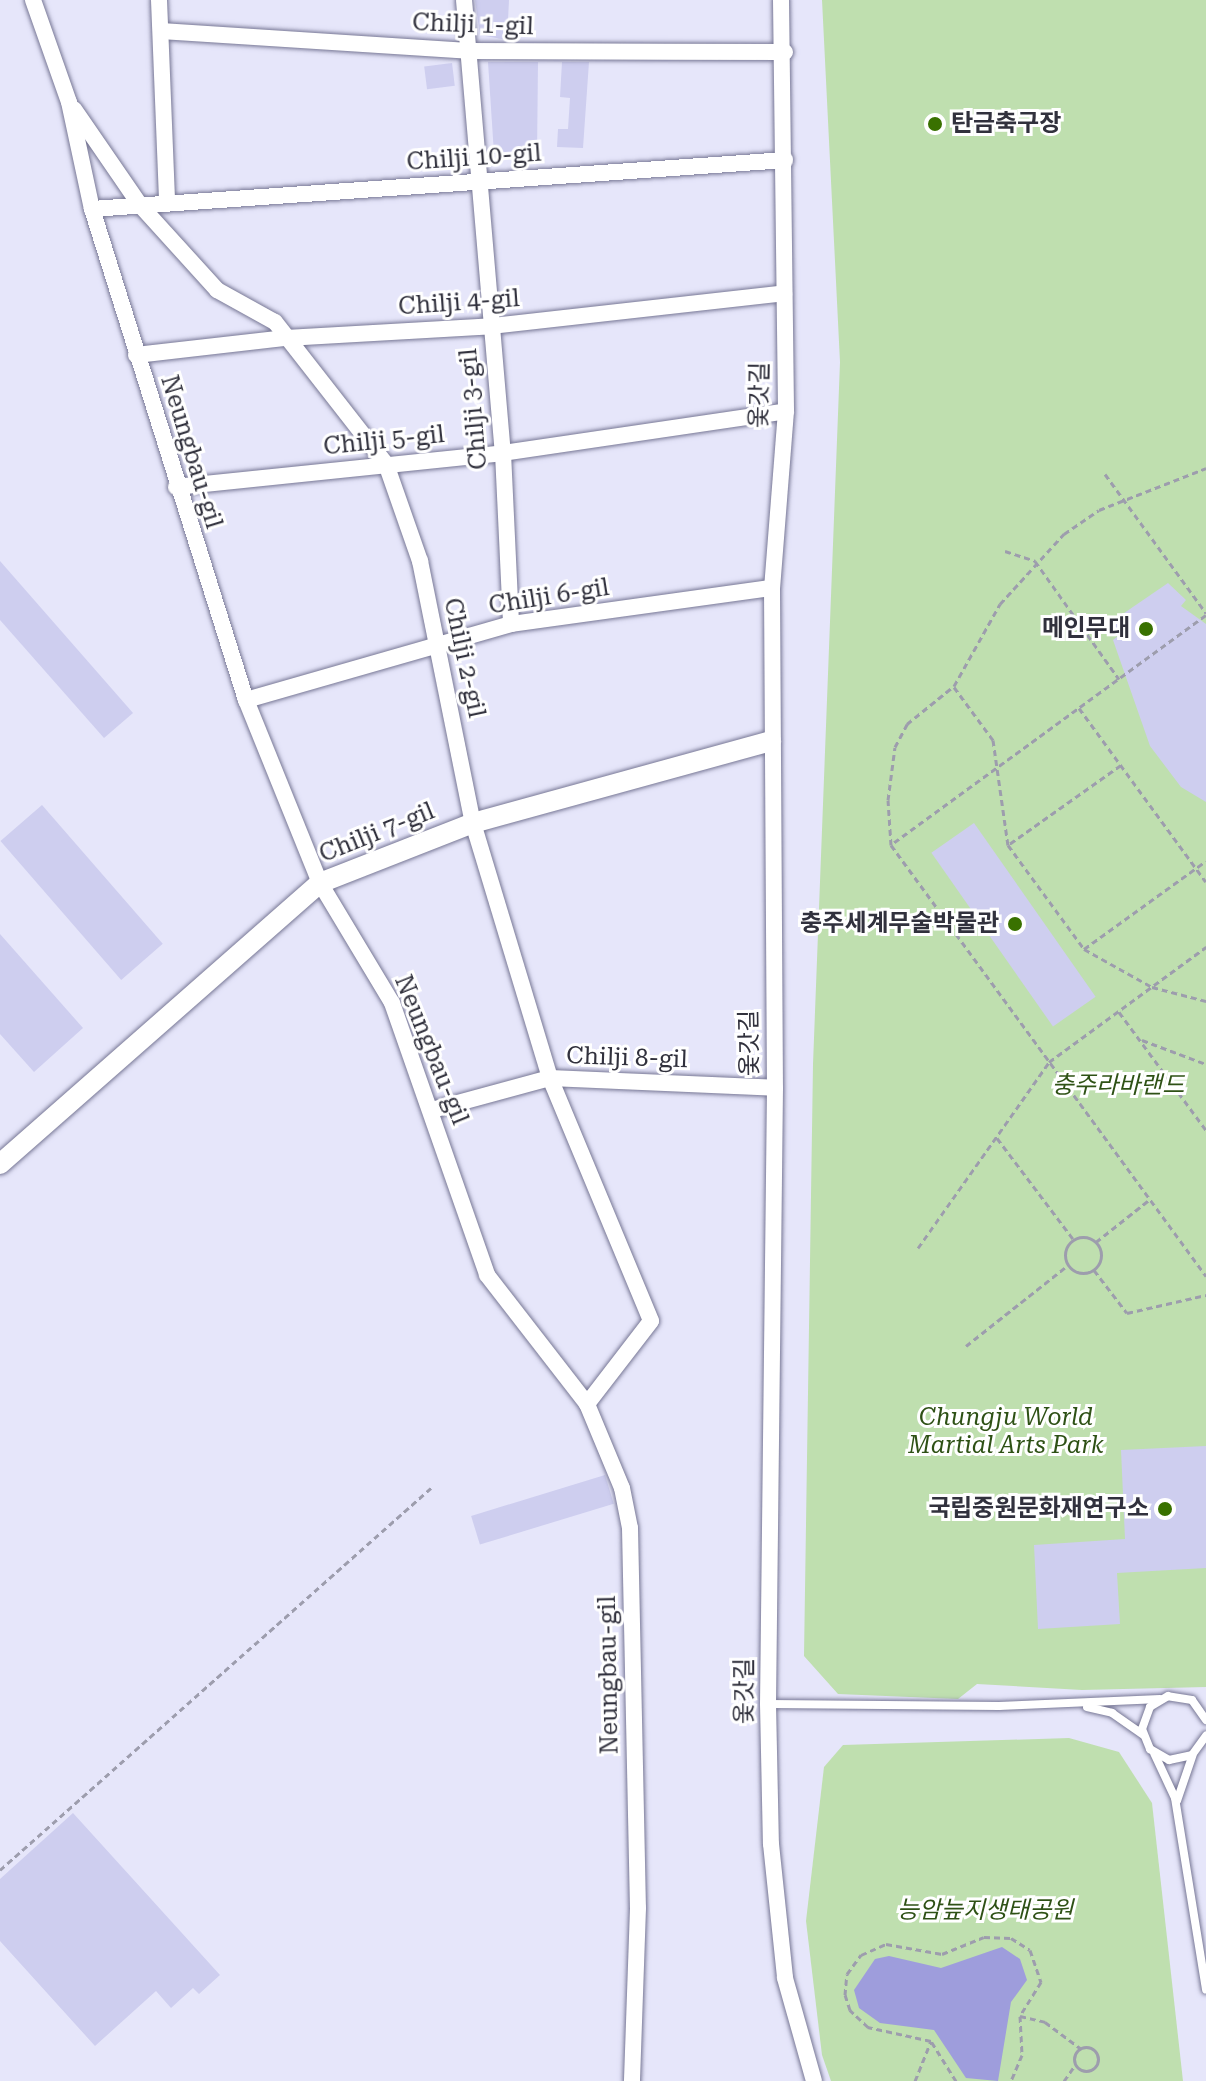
<!DOCTYPE html>
<html>
<head>
<meta charset="utf-8">
<style>
	body { margin:0 }
	#map { position:relative; width:1206px; height:2081px; overflow:hidden; background:#e6e6fa; font-family:"Roboto Serif","Noto Sans KR",serif }
	div>[style] { position:absolute }
	[style*='--x'] { left:calc(var(--x)*1px); top:calc(var(--y)*1px); width:calc(var(--w)*1px); rotate:calc(var(--a)*1deg) }
	.green>* { inset:0; background:#bfdfaf }
	.water>* { inset:0; background:#9e9ddc }
	.building>* { inset:0; background:#ceceef; transform-origin:0 0 }
	.path>* { height:3px; margin-top:-1.5px; transform-origin:0; background:repeating-linear-gradient(90deg,#9d9dad 0 6px,transparent 0 10px) }
	.path>.ring { margin:-1.5px; padding:0; box-sizing:content-box; background:none; border:3px solid #9d9dad; border-radius:50% }
	.roads { filter:drop-shadow(0 0 2px #777795) drop-shadow(0 0 2px #777795) }
	.service>* { height:8px; margin:-4px; padding:0 4px; transform-origin:4px; border-radius:4px; background:#fff }
	.minor>* { height:16px; margin:-8px; padding:0 8px; transform-origin:8px; border-radius:8px; background:#fff }
	.tertiary>* { height:20px; margin:-10px; padding:0 10px; transform-origin:10px; border-radius:10px; background:#fff }
	.dots>* { width:22px; height:22px; translate:-50% -50%; box-sizing:border-box; border:4px solid #fff; border-radius:50% }
	span { translate:-50% -50%; white-space:nowrap; text-align:center; line-height:1.15; -webkit-text-stroke:6px #fff; paint-order:stroke }
	.street-label { font-size:24px; color:#31313d }
	.poi-label { font-size:24px; color:#31313d; font-weight:700 }
	.left { translate:0 -50%; text-align:left }
	.right { translate:-100% -50%; text-align:right }
	.park-label { font-size:24px; color:#2e5115; font-style:italic }
</style>
</head>
<body>
<div id="map">
	<div class="green">
		<i style="clip-path:polygon(822px 0,1206px 0,1206px 1687px,1082px 1690px,977px 1684px,958px 1699px,838px 1694px,804px 1656px,813px 1064px,840px 362px)"></i>
		<i style="clip-path:polygon(1069px 1738px,1119px 1752px,1152px 1803px,1183px 2081px,831px 2081px,822px 2055px,806px 1921px,824px 1767px,843px 1745px)"></i>
	</div>
	<div class="water">
		<i style="clip-path:polygon(1002px 1947px,1020px 1959px,1027px 1980px,1011px 2002px,998px 2081px,966px 2078px,934px 2030px,880px 2023px,859px 2008px,854px 1990px,875px 1959px,889px 1956px,941px 1968px)"></i>
	</div>
	<div class="building">
		<i style="clip-path:polygon(475px 0,509px 0,507px 40px,480px 35px)"></i>
		<i style="clip-path:polygon(488px 62px,538px 62px,537px 156px,494px 154px)"></i>
		<i style="clip-path:polygon(562px 62px,589px 62px,583px 148px,557px 147px,558px 129px,568px 129px,570px 98px,560px 97px)"></i>
		<i style="left:452px;top:63px;width:23px;height:28px;rotate:83deg"></i>
		<i style="clip-path:polygon(0 561px,133px 713px,104px 738px,0 620px)"></i>
		<i style="clip-path:polygon(1168px 583px,1186px 600px,1181px 606px,1206px 624px,1206px 802px,1181px 787px,1150px 746px,1113px 640px,1118px 636px,1111px 622px)"></i>
		<i style="left:42px;top:805px;width:184px;height:55px;rotate:49deg"></i>
		<i style="left:974px;top:823px;width:212px;height:52px;rotate:55deg"></i>
		<i style="clip-path:polygon(0 934px,83px 1028px,34px 1072px,0 1034px)"></i>
		<i style="clip-path:polygon(1206px 1446px,1206px 1568px,1117px 1573px,1120px 1624px,1038px 1629px,1034px 1545px,1125px 1539px,1121px 1450px)"></i>
		<i style="left:605px;top:1475px;width:30px;height:140px;rotate:73deg"></i>
		<i style="clip-path:polygon(73px 1813px,220px 1975px,199px 1994px,193px 1988px,171px 2008px,156px 1991px,95px 2046px,0 1941px,0 1879px)"></i>
	</div>
	<div class="path">
		<i style="--x:1105;--y:474;--w:172;--a:54"></i>
		<i style="--x:1005;--y:551;--w:32;--a:18"></i>
		<i style="--x:1035;--y:561;--w:145;--a:54.6"></i>
		<i style="--x:1206;--y:615;--w:390;--a:143.9"></i>
		<i style="--x:891;--y:845;--w:534;--a:53.84"></i>
		<i style="--x:954;--y:687;--w:66;--a:53.7"></i>
		<i style="--x:993;--y:740;--w:106;--a:81.9"></i>
		<i style="--x:1079;--y:708;--w:215;--a:53.9"></i>
		<i style="--x:1121;--y:765;--w:138;--a:144.7"></i>
		<i style="--x:1008;--y:845;--w:129;--a:53.8"></i>
		<i style="--x:1084;--y:949;--w:150;--a:-35.8"></i>
		<i style="--x:891;--y:845;--w:45;--a:-93.8"></i>
		<i style="--x:888;--y:800;--w:53;--a:-82.5"></i>
		<i style="--x:895;--y:747;--w:26;--a:-62"></i>
		<i style="--x:907;--y:724;--w:60;--a:-39"></i>
		<i style="--x:954;--y:686;--w:94;--a:-60.7"></i>
		<i style="--x:1000;--y:604;--w:95;--a:-47.6"></i>
		<i style="--x:1064;--y:534;--w:42;--a:-34.4"></i>
		<i style="--x:1099;--y:510;--w:115;--a:-21.4"></i>
		<i style="--x:1084;--y:949;--w:78;--a:29.2"></i>
		<i style="--x:1152;--y:987;--w:56;--a:14.5"></i>
		<i style="--x:1119;--y:1012;--w:147;--a:53.6"></i>
		<i style="--x:1142;--y:1040;--w:68;--a:20.6"></i>
		<i style="--x:997;--y:1138;--w:126;--a:53"></i>
		<i class="ring" style="left:1065px;top:1237px;width:33px;height:33px"></i>
		<i style="--x:1096;--y:1242;--w:68;--a:-38.4"></i>
		<i style="--x:918;--y:1248;--w:228;--a:-54.8"></i>
		<i style="--x:1049;--y:1062;--w:195;--a:-36.2"></i>
		<i style="--x:1094;--y:1270;--w:54;--a:52.5"></i>
		<i style="--x:1127;--y:1313;--w:81;--a:-12.8"></i>
		<i style="--x:966;--y:1346;--w:129;--a:-38.4"></i>
		<i style="--x:0;--y:1870;--w:576;--a:-41.55"></i>
		<i style="--x:1020;--y:2016;--w:26;--a:13"></i>
		<i style="--x:1045;--y:2022;--w:44;--a:36.6"></i>
		<i class="ring" style="left:1074px;top:2047px;width:21px;height:21px"></i>
		<i style="--x:915;--y:2081;--w:43;--a:-68.2"></i>
		<i style="--x:956;--y:2081;--w:47;--a:-122"></i>
		<i style="--x:931;--y:2041;--w:65;--a:-167.5"></i>
		<i style="--x:868;--y:2027;--w:25;--a:-137"></i>
		<i style="--x:850;--y:2010;--w:16;--a:-108"></i>
		<i style="--x:845;--y:1995;--w:21;--a:-85"></i>
		<i style="--x:847;--y:1974;--w:24;--a:-54"></i>
		<i style="--x:861;--y:1955;--w:27;--a:-24"></i>
		<i style="--x:886;--y:1944;--w:57;--a:10.1"></i>
		<i style="--x:942;--y:1954;--w:45;--a:-22"></i>
		<i style="--x:984;--y:1937;--w:27;--a:2"></i>
		<i style="--x:1011;--y:1938;--w:22;--a:32"></i>
		<i style="--x:1030;--y:1950;--w:34;--a:71"></i>
		<i style="--x:1041;--y:1982;--w:40;--a:122"></i>
		<i style="--x:1020;--y:2016;--w:39;--a:87"></i>
		<i style="--x:1022;--y:2055;--w:28;--a:113"></i>
		<i style="--x:1064;--y:2081;--w:19;--a:-55"></i>
	</div>
	<div class="roads">
		<div class="service">
			<i style="--x:769;--y:1704;--w:230;--a:0.5"></i>
			<i style="--x:999;--y:1706;--w:161;--a:-2.5"></i>
			<i style="--x:1087;--y:1707;--w:26;--a:13"></i>
			<i style="--x:1112;--y:1713;--w:38;--a:35"></i>
			<i style="--x:1206;--y:1720;--w:24;--a:-125"></i>
			<i style="--x:1192;--y:1700;--w:24;--a:-171"></i>
			<i style="--x:1168;--y:1696;--w:21;--a:149"></i>
			<i style="--x:1150;--y:1707;--w:23;--a:110"></i>
			<i style="--x:1142;--y:1729;--w:22;--a:68"></i>
			<i style="--x:1150;--y:1749;--w:22;--a:30"></i>
			<i style="--x:1169;--y:1760;--w:24;--a:-12"></i>
			<i style="--x:1192;--y:1755;--w:24;--a:-54"></i>
			<i style="--x:1154;--y:1753;--w:50;--a:65"></i>
			<i style="--x:1175;--y:1798;--w:194;--a:80.8"></i>
			<i style="--x:1177;--y:1801;--w:46;--a:-71.2"></i>
		</div>
		<div class="minor">
			<i style="--x:33;--y:0;--w:108;--a:70.6"></i>
			<i style="--x:69;--y:102;--w:109;--a:77.9"></i>
			<i style="--x:92;--y:209;--w:515;--a:72.59"></i>
			<i style="--x:246;--y:700;--w:197;--a:68"></i>
			<i style="--x:320;--y:883;--w:140;--a:59"></i>
			<i style="--x:392;--y:1003;--w:288;--a:70.7"></i>
			<i style="--x:487;--y:1275;--w:163;--a:52.2"></i>
			<i style="--x:587;--y:1404;--w:91;--a:67.4"></i>
			<i style="--x:622;--y:1488;--w:41;--a:78.7"></i>
			<i style="--x:630;--y:1528;--w:380;--a:88.8"></i>
			<i style="--x:638;--y:1908;--w:173;--a:92"></i>
			<i style="--x:159;--y:0;--w:203;--a:87.7"></i>
			<i style="--x:464;--y:0;--w:455;--a:85.1"></i>
			<i style="--x:503;--y:453;--w:171;--a:87.3"></i>
			<i style="--x:781;--y:0;--w:411;--a:89.3"></i>
			<i style="--x:786;--y:411;--w:178;--a:94.5"></i>
			<i style="--x:772;--y:588;--w:500;--a:89.66"></i>
			<i style="--x:775;--y:1088;--w:616;--a:90.65"></i>
			<i style="--x:768;--y:1704;--w:140;--a:88.8"></i>
			<i style="--x:771;--y:1844;--w:135;--a:84"></i>
			<i style="--x:785;--y:1978;--w:107;--a:74.3"></i>
			<i style="--x:161;--y:31;--w:308;--a:3.7"></i>
			<i style="--x:468;--y:51;--w:317;--a:0.2"></i>
			<i style="--x:74;--y:109;--w:116;--a:55.5"></i>
			<i style="--x:140;--y:205;--w:115;--a:47.8"></i>
			<i style="--x:217;--y:290;--w:66;--a:28.9"></i>
			<i style="--x:275;--y:322;--w:180;--a:52"></i>
			<i style="--x:386;--y:464;--w:103;--a:70.7"></i>
			<i style="--x:420;--y:561;--w:267;--a:78.6"></i>
			<i style="--x:473;--y:823;--w:266;--a:73.2"></i>
			<i style="--x:550;--y:1078;--w:263;--a:67.4"></i>
			<i style="--x:651;--y:1321;--w:105;--a:127.6"></i>
			<i style="--x:92;--y:209;--w:695;--a:-4.04"></i>
			<i style="--x:136;--y:355;--w:151;--a:-6.5"></i>
			<i style="--x:286;--y:338;--w:206;--a:-3.3"></i>
			<i style="--x:492;--y:326;--w:294;--a:-6.4"></i>
			<i style="--x:176;--y:487;--w:329;--a:-5.9"></i>
			<i style="--x:503;--y:453;--w:286;--a:-8.4"></i>
			<i style="--x:246;--y:700;--w:276;--a:-16"></i>
			<i style="--x:511;--y:624;--w:263;--a:-7.9"></i>
			<i style="--x:432;--y:1110;--w:122;--a:-15.2"></i>
			<i style="--x:550;--y:1078;--w:225;--a:2.5"></i>
		</div>
		<div class="tertiary">
			<i style="--x:0;--y:1164;--w:426;--a:-41.3"></i>
			<i style="--x:320;--y:883;--w:164;--a:-21.4"></i>
			<i style="--x:473;--y:823;--w:309;--a:-15.4"></i>
		</div>
	</div>
	<div class="dots">
		<i style="left:935px;top:124px;background:#397100"></i>
		<i style="left:1146px;top:629px;background:#397100"></i>
		<i style="left:1015px;top:924px;background:#397100"></i>
		<i style="left:1165px;top:1509px;background:#397100"></i>
	</div>
	<div class="street-label">
		<span style="left:473px;top:25px;rotate:2deg">Chilji 1-gil</span>
		<span style="left:474px;top:158px;rotate:-4deg">Chilji 10-gil</span>
		<span style="left:459px;top:303px;rotate:-4deg">Chilji 4-gil</span>
		<span style="left:760px;top:395px;rotate:-89deg">옻갓길</span>
		<span style="left:474px;top:409px;rotate:-95deg">Chilji 3-gil</span>
		<span style="left:384px;top:441px;rotate:-6deg">Chilji 5-gil</span>
		<span style="left:191px;top:452px;rotate:73deg">Neungbau-gil</span>
		<span style="left:549px;top:597px;rotate:-9deg">Chilji 6-gil</span>
		<span style="left:464px;top:658px;rotate:78deg">Chilji 2-gil</span>
		<span style="left:377px;top:833px;rotate:-22deg">Chilji 7-gil</span>
		<span style="left:750px;top:1043px;rotate:-91deg">옻갓길</span>
		<span style="left:431px;top:1050px;rotate:68deg">Neungbau-gil</span>
		<span style="left:627px;top:1058px;rotate:2deg">Chilji 8-gil</span>
		<span style="left:609px;top:1675px;rotate:-91deg">Neungbau-gil</span>
		<span style="left:745px;top:1691px;rotate:-90deg">옻갓길</span>
	</div>
	<div class="poi-label">
		<span class="left" style="left:951px;top:124px">탄금축구장</span>
		<span class="right" style="left:1130px;top:629px">메인무대</span>
		<span class="right" style="left:999px;top:924px">충주세계무술박물관</span>
		<span class="right" style="left:1149px;top:1509px">국립중원문화재연구소</span>
	</div>
	<div class="park-label">
		<span style="left:1118px;top:1086px">충주라바랜드</span>
		<span style="left:1006px;top:1432px">Chungju World<br>Martial Arts Park</span>
		<span style="left:985px;top:1911px">능암늪지생태공원</span>
	</div>
</div>
</body>
</html>
